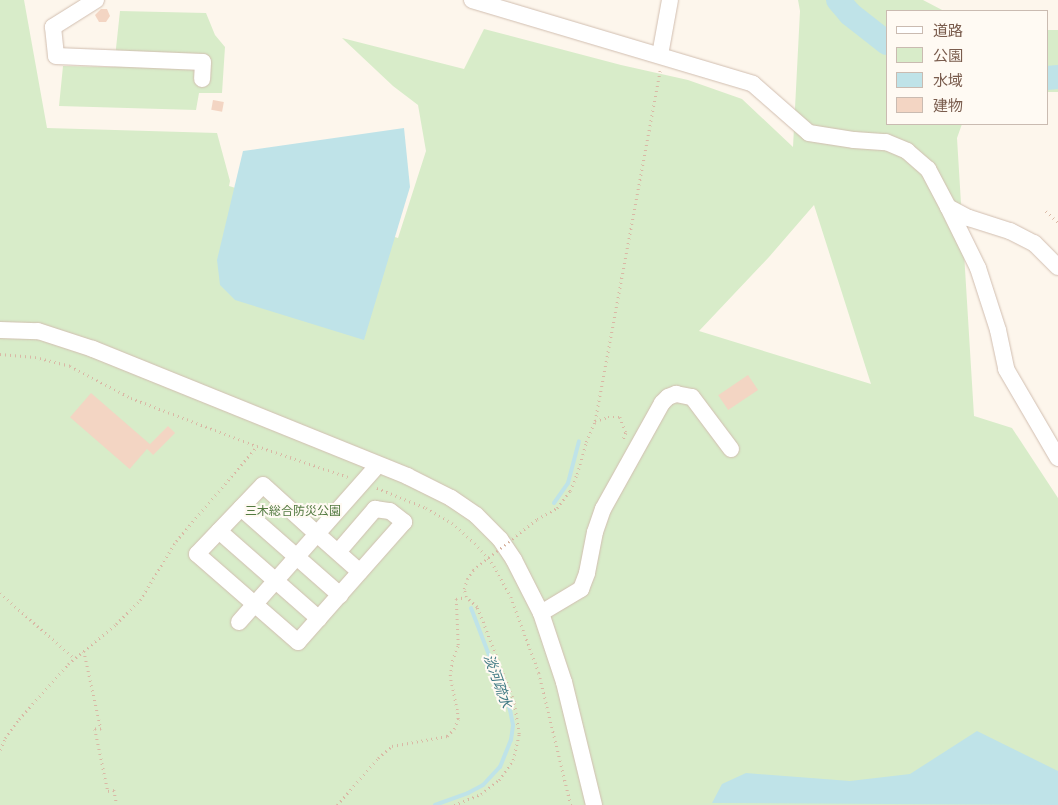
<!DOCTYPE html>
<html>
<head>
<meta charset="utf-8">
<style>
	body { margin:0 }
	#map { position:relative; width:1058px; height:805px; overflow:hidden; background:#fdf6ec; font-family:"Archivo Narrow","Noto Sans JP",sans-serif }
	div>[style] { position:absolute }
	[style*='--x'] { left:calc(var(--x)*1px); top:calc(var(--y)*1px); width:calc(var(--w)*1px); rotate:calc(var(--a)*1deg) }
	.green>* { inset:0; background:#d8ecc9; transform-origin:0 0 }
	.water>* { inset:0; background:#bfe3e8 }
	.stream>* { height:4px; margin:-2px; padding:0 2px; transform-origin:2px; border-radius:2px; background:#bfe3e8 }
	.river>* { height:24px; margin:-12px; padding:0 12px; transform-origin:12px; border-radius:12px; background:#bfe3e8 }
	.building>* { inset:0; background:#f3d5c3; transform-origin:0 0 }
	.path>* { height:2.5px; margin-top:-1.25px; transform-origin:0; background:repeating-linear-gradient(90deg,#d9b8a5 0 1px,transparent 0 5px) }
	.roads { filter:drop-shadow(0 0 1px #d1beb0) drop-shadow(0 0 1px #d1beb0) }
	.minor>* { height:16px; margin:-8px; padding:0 8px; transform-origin:8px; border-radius:8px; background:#fff }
	.path-bridge>* { height:2.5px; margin-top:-1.25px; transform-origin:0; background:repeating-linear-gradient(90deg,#d9b8a5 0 1px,transparent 0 5px) }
	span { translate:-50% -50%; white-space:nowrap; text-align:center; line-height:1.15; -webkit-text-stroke:4px #fffaf3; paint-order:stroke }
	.park-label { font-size:12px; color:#537a41 }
	.water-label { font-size:14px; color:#437c86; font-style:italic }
	.legend { position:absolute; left:886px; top:10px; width:162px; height:115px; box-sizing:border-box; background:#fffaf3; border:1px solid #cabbb1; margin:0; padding:6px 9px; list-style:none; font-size:15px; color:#7a5c4d }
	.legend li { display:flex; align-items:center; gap:10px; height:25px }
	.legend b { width:25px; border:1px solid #cabbb1 }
</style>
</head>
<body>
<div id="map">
	<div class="green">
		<i style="clip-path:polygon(evenodd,0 0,24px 0,47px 128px,217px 133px,230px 181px,229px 186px,398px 238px,426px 151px,418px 105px,393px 86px,342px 38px,464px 69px,484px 29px,621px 65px,688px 80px,742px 99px,793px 147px,800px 11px,798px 0,923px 0,944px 11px,887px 11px,887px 124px,962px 124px,957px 138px,974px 416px,1012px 428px,1058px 498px,1058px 805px,0 805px,0 0,814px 205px,871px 384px,699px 331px,769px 257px,814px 205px)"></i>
		<i style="clip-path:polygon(120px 11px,206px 13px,215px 35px,225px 47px,222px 93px,199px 93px,196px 110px,59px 106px,63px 66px,114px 67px)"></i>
		<i style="left:1058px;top:30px;width:62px;height:11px;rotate:90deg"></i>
	</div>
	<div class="water">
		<i style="clip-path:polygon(404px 128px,410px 187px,364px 340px,235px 300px,220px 285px,217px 260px,243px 151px)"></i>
		<i style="clip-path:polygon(977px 731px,1058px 771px,1058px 805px,712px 803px,722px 784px,746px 773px,850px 781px,910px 774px)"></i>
	</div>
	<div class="stream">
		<i style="--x:554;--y:503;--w:24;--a:-55"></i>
		<i style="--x:568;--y:483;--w:43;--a:-75.3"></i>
		<i style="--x:435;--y:805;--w:35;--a:-20"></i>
		<i style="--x:468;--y:793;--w:17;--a:-28"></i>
		<i style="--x:483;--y:785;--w:25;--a:-47"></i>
		<i style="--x:500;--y:767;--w:29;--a:-68"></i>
		<i style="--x:511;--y:740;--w:15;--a:-82"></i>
		<i style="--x:513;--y:725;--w:15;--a:-101"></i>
		<i style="--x:510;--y:710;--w:109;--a:-110.9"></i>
	</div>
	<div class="river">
		<i style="--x:838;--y:0;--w:18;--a:49"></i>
		<i style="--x:850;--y:14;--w:47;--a:38.1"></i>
		<i style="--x:1047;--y:78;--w:11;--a:-5"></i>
	</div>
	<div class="building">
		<i style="clip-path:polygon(101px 9px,107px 9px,110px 16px,106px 22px,99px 22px,95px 15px)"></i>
		<i style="left:213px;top:100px;width:11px;height:10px;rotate:10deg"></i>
		<i style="left:748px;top:375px;width:18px;height:36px;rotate:56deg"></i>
		<i style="left:91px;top:393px;width:79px;height:32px;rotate:41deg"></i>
		<i style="left:168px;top:426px;width:10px;height:31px;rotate:45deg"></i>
	</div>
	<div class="path">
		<i style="--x:1046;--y:211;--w:16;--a:43"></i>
		<i style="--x:0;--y:354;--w:35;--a:5"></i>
		<i style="--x:35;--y:357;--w:36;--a:14"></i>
		<i style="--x:70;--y:366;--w:69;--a:27.7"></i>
		<i style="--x:131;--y:398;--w:135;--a:20.9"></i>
		<i style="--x:257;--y:446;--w:96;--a:18.8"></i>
		<i style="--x:595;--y:421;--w:356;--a:-79.5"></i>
		<i style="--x:377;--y:488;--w:53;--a:22.2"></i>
		<i style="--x:426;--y:508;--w:30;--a:30"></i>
		<i style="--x:452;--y:523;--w:30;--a:41"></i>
		<i style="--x:475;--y:543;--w:30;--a:50"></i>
		<i style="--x:494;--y:566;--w:35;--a:61"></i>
		<i style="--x:511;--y:597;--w:81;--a:69.8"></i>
		<i style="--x:539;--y:673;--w:136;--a:76.4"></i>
		<i style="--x:537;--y:519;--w:23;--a:-29"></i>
		<i style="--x:557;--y:508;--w:21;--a:-53"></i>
		<i style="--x:570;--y:491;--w:18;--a:-68"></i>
		<i style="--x:577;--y:474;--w:33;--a:-74"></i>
		<i style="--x:586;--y:442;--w:23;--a:-67"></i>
		<i style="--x:595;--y:421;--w:14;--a:-17"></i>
		<i style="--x:608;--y:417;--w:12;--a:0"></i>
		<i style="--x:620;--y:417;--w:17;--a:69"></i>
		<i style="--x:626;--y:433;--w:8;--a:113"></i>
		<i style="--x:0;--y:593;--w:98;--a:41.3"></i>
		<i style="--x:84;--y:651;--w:80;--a:77.7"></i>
		<i style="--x:101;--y:729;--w:6;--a:180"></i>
		<i style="--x:95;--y:729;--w:63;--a:78.2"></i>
		<i style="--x:108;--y:791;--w:6;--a:-9"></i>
		<i style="--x:114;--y:790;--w:15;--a:79"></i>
		<i style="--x:0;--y:750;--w:13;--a:-67"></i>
		<i style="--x:5;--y:738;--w:24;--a:-54"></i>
		<i style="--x:19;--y:719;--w:74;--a:-48.3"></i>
		<i style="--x:68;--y:664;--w:62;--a:-39.8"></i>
		<i style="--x:116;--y:624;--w:34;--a:-45"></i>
		<i style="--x:140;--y:600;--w:69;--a:-58.6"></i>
		<i style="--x:176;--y:541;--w:125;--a:-49.5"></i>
		<i style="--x:337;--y:805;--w:62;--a:-48.9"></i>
		<i style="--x:378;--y:758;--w:18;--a:-41"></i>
		<i style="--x:392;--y:746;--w:56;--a:-10.3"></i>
		<i style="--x:447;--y:736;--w:10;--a:-45"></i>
		<i style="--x:454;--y:729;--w:11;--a:-68"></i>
		<i style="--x:458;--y:719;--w:9;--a:-96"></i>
		<i style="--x:457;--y:710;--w:35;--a:-102"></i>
		<i style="--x:450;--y:676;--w:15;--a:-82"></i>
		<i style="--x:452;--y:661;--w:17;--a:-69"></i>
		<i style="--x:458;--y:645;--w:46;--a:-92.5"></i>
		<i style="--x:456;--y:599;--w:10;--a:-11"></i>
		<i style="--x:454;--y:805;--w:29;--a:-22"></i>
		<i style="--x:481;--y:794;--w:23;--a:-38"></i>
		<i style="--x:499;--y:780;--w:24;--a:-55"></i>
		<i style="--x:513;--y:760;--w:27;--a:-77"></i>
		<i style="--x:519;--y:734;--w:32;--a:-99"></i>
		<i style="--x:514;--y:702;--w:102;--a:-111.3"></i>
		<i style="--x:477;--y:607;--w:15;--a:-138"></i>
		<i style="--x:466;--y:597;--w:8;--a:-104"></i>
	</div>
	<div class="roads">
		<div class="minor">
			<i style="--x:96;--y:0;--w:51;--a:147.9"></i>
			<i style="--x:53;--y:27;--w:29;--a:84"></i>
			<i style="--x:56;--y:56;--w:147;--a:2.3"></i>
			<i style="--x:203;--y:62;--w:17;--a:93"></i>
			<i style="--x:472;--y:0;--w:293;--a:16.6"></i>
			<i style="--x:753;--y:84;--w:74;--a:41.2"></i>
			<i style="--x:809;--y:133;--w:46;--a:8.8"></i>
			<i style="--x:854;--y:140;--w:32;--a:4"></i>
			<i style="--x:886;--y:142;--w:23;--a:23"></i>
			<i style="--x:907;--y:151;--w:28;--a:41"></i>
			<i style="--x:928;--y:169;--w:43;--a:62.2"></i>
			<i style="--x:948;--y:207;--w:68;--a:63.8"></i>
			<i style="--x:978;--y:268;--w:65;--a:72.1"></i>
			<i style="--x:998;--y:330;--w:40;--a:78"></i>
			<i style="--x:1006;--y:369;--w:103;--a:59.7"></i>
			<i style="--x:660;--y:55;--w:56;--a:-79.7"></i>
			<i style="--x:948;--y:207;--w:24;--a:28"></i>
			<i style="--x:969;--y:218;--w:43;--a:17.6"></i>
			<i style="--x:1010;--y:231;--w:27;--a:27"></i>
			<i style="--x:1034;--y:243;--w:34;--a:45"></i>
			<i style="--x:0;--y:330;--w:38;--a:2"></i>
			<i style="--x:38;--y:331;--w:58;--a:18.1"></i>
			<i style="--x:93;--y:349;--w:339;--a:22"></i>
			<i style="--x:407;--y:476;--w:49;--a:26.6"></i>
			<i style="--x:451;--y:498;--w:30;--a:34"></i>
			<i style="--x:476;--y:515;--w:34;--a:45"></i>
			<i style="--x:500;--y:539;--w:25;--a:56"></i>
			<i style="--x:514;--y:560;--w:59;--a:63"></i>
			<i style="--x:541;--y:613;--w:73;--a:71.6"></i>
			<i style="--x:564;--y:682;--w:127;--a:76.3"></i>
			<i style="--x:241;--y:508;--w:132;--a:41.3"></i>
			<i style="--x:219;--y:531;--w:133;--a:41.3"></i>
			<i style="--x:338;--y:552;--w:57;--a:-49.3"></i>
			<i style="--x:375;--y:509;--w:15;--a:8"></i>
			<i style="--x:390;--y:511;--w:18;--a:38"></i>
			<i style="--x:404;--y:522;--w:160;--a:131.5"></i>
			<i style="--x:298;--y:642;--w:134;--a:-138.9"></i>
			<i style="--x:197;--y:554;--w:95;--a:-46.3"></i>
			<i style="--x:263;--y:485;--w:73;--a:42.2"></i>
			<i style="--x:317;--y:534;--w:57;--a:41.5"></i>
			<i style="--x:541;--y:613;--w:47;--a:-31"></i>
			<i style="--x:581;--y:589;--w:17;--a:-69"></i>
			<i style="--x:587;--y:573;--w:42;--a:-79"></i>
			<i style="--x:595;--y:532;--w:24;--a:-71"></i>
			<i style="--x:603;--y:509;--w:121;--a:-60.9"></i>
			<i style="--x:662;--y:403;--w:8;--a:-45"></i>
			<i style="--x:668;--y:397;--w:9;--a:-21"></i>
			<i style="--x:676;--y:394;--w:16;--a:11"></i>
			<i style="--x:692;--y:397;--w:65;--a:53.1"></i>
			<i style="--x:239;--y:622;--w:210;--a:-48.5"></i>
		</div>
	</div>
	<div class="path-bridge">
		<i style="--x:464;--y:589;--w:10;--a:-73"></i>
		<i style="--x:467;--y:579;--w:11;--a:-56"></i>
		<i style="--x:473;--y:570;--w:82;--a:-38.6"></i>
	</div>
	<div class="park-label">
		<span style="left:293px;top:512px">三木総合防災公園</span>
	</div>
	<div class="water-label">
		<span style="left:498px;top:681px;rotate:70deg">淡河疏水</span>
	</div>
	<ul class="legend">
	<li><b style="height:6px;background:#fff"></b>道路</li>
	<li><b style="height:14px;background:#d8ecc9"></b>公園</li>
	<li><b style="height:14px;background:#bfe3e8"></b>水域</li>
	<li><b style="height:14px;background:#f3d5c3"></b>建物</li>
	</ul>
</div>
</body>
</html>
